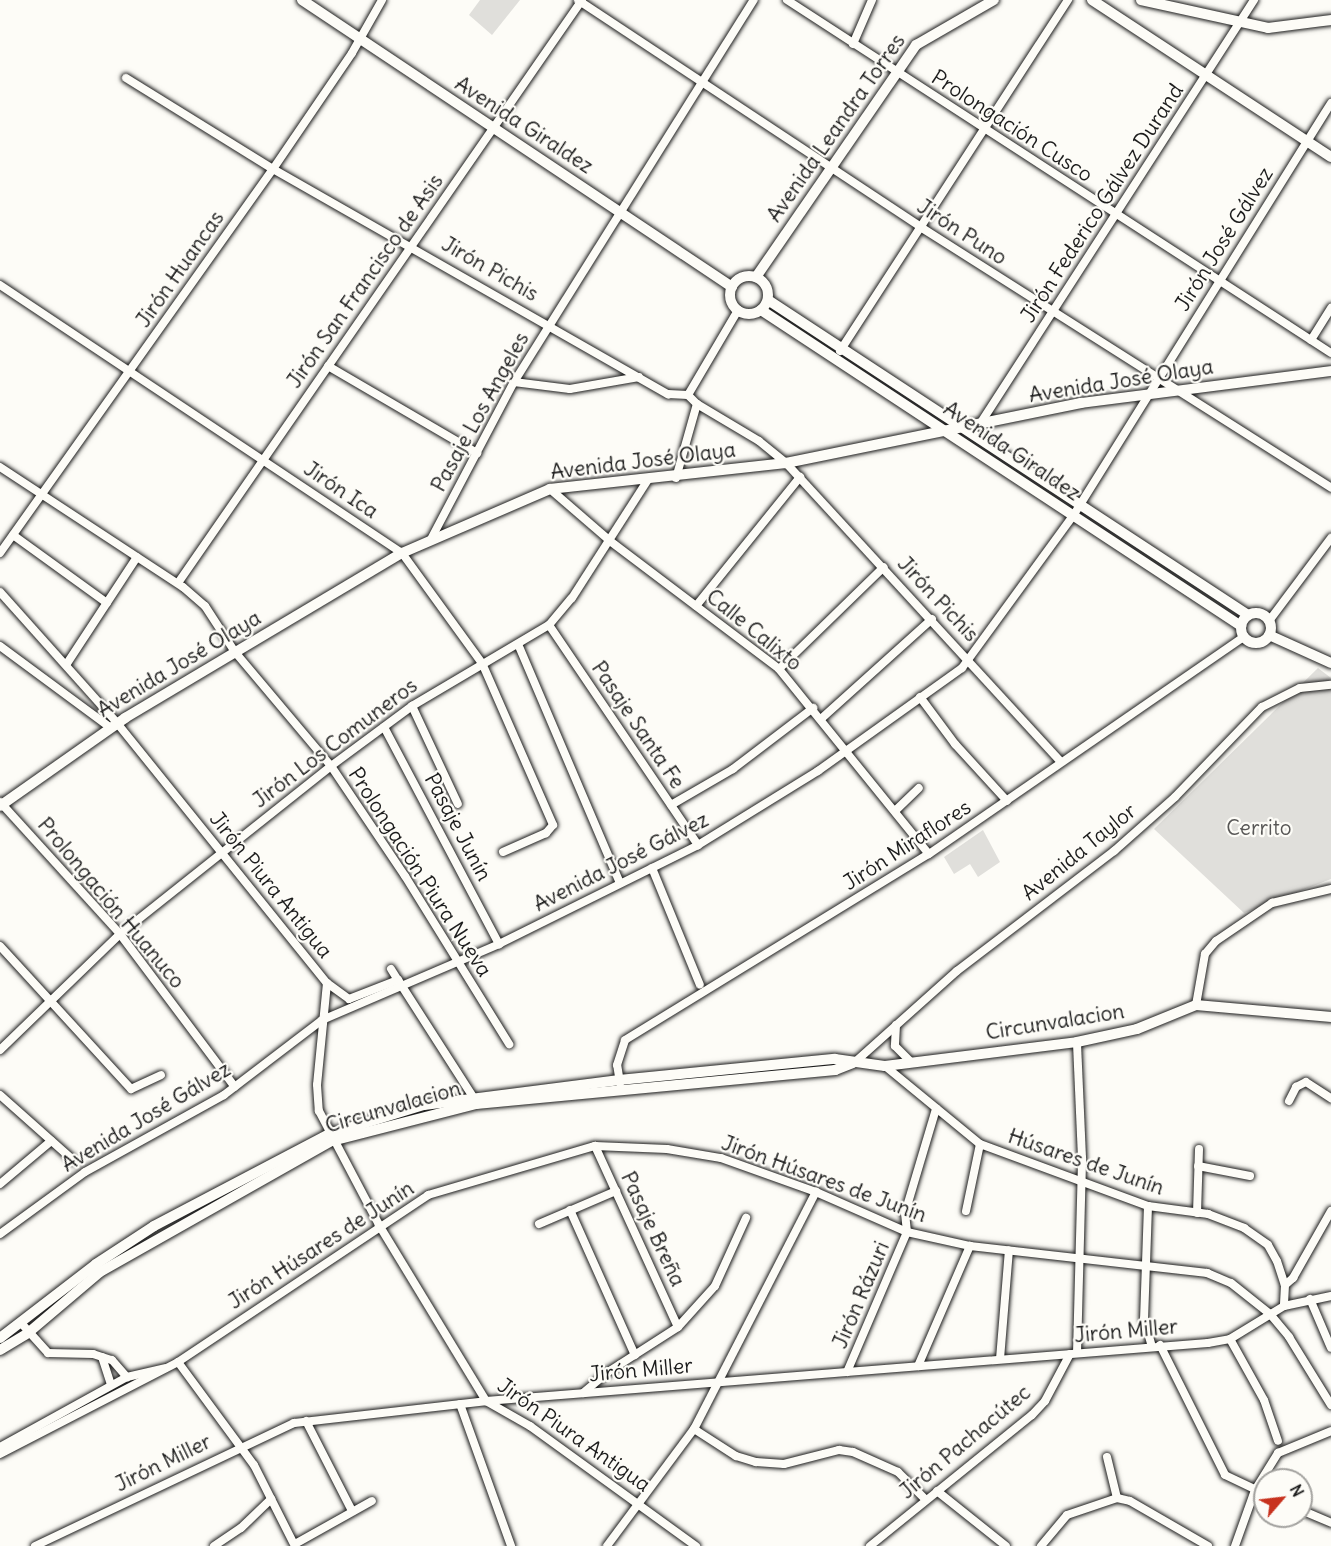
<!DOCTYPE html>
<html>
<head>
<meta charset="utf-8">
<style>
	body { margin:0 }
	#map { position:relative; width:1331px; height:1546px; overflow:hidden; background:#fdfcf7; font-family:Delius,sans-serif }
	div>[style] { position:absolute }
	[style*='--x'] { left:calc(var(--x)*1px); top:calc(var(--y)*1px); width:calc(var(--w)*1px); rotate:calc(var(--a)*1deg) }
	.green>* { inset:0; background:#e0dfdb }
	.roads { filter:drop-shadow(0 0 2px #1c1c1c) drop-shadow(0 0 2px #1c1c1c) }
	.street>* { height:8px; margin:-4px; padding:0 4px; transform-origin:4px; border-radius:4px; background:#fdfcf7 }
	.secondary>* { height:10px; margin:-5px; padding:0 5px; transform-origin:5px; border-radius:5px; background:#fdfcf7 }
	.secondary>.ring { margin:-5px; padding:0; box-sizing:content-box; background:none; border:10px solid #fdfcf7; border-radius:50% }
	span { translate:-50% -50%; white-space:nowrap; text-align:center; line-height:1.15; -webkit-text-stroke:4.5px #fdfcf7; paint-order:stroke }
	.street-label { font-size:21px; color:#1c1c1c }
	.park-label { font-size:21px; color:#575655 }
	.north { position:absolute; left:1253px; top:1468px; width:60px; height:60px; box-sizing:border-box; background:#fdfcf7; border:2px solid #a3a29f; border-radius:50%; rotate:62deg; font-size:16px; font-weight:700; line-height:24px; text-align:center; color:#1c1c1c }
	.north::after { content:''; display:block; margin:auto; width:21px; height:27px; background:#c8321e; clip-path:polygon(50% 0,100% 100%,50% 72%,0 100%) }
</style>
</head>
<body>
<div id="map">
	<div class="green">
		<i style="clip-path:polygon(480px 0,520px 0,492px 35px,469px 15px)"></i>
		<i style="clip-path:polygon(1318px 668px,1331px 678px,1331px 879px,1244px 913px,1154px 829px)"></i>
		<i style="clip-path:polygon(983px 830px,1000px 862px,978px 877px,970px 864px,954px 874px,944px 857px)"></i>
	</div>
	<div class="roads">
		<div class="street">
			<i style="--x:578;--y:0;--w:413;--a:33.5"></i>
			<i style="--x:922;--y:228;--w:485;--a:32.4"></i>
			<i style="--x:787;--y:0;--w:648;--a:32.98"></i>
			<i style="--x:853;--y:44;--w:48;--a:-66.6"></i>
			<i style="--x:126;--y:78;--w:173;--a:31.8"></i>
			<i style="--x:273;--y:169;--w:455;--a:29.7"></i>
			<i style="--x:668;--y:394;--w:20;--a:3"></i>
			<i style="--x:0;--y:285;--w:483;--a:33.7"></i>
			<i style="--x:402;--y:553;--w:136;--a:54"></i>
			<i style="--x:482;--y:663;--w:177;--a:66.3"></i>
			<i style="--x:553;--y:825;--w:11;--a:131"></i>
			<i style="--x:546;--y:833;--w:47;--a:156.2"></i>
			<i style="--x:1311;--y:340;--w:38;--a:-58"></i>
			<i style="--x:840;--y:351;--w:419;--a:-57"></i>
			<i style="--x:328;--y:366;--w:173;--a:30.3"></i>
			<i style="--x:514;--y:382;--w:56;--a:7.1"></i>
			<i style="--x:570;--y:389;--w:70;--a:-9.9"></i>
			<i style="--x:688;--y:395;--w:99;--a:-59.5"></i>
			<i style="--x:697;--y:404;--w:72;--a:30.8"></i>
			<i style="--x:759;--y:441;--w:35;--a:39"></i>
			<i style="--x:786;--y:463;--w:406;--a:47.4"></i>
			<i style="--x:980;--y:424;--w:505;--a:-57.13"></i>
			<i style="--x:0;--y:467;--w:219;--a:33.3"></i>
			<i style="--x:183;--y:587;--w:29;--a:41"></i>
			<i style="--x:205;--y:606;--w:55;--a:56.9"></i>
			<i style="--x:235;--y:652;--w:149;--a:49.9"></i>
			<i style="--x:331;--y:766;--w:133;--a:56.1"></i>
			<i style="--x:405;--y:876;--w:198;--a:58.2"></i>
			<i style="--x:676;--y:478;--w:77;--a:-74.2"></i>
			<i style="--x:697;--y:404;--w:13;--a:-135"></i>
			<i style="--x:550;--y:489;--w:79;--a:40.9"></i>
			<i style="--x:610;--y:541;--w:212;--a:37.1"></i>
			<i style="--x:779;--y:669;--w:238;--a:51"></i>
			<i style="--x:13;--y:535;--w:116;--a:35.9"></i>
			<i style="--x:430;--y:541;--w:180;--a:-62.2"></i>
			<i style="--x:514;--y:382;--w:451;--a:-57.9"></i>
			<i style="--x:0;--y:553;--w:471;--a:-54.6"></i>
			<i style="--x:273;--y:169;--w:140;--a:-55.7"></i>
			<i style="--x:352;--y:53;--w:61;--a:-60.5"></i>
			<i style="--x:178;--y:583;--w:709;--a:-55.28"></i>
			<i style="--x:0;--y:592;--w:176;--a:48.2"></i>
			<i style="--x:117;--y:723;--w:334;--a:51.1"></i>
			<i style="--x:327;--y:983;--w:27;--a:36"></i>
			<i style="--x:349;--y:999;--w:53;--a:-21.2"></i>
			<i style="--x:398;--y:980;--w:139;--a:57.3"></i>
			<i style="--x:696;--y:606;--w:166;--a:-51.1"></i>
			<i style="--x:1269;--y:621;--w:104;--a:-53.2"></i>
			<i style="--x:549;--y:625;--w:266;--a:55.9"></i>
			<i style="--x:518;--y:644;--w:260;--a:66.9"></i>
			<i style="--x:0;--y:646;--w:138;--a:36.5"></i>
			<i style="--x:66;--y:665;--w:129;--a:-56.7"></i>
			<i style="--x:779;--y:669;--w:146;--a:-44.2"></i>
			<i style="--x:920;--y:697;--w:59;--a:53.3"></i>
			<i style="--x:955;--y:744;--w:77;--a:47.6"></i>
			<i style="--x:412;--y:706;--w:108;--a:64.9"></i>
			<i style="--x:822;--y:718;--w:148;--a:-42"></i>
			<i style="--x:384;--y:727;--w:246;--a:62.1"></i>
			<i style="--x:0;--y:802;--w:178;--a:47.7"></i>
			<i style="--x:120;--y:934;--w:191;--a:53.1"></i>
			<i style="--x:671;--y:805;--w:72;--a:-30.1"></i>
			<i style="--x:733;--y:769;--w:101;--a:-37.3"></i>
			<i style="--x:895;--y:811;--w:33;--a:-44"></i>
			<i style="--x:652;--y:868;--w:126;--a:67.7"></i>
			<i style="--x:0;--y:946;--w:194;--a:47.5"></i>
			<i style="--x:131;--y:1089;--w:33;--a:-25"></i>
			<i style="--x:391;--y:969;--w:13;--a:58"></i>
			<i style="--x:327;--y:983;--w:102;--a:95.6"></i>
			<i style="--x:317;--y:1085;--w:26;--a:86"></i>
			<i style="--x:319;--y:1111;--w:129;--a:62.2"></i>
			<i style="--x:379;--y:1225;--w:206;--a:58.7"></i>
			<i style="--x:486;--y:1401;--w:51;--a:29.6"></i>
			<i style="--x:530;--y:1426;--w:205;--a:35.9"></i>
			<i style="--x:1196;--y:1005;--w:52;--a:-80"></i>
			<i style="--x:1205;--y:954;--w:17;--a:-50"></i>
			<i style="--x:1216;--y:941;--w:68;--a:-34.2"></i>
			<i style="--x:1272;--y:903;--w:61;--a:-13.3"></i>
			<i style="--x:896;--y:1025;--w:21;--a:93"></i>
			<i style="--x:895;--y:1046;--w:23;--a:45"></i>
			<i style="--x:0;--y:1050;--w:167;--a:-44"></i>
			<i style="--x:120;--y:934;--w:270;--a:-38.5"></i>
			<i style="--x:331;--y:766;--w:101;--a:-36.5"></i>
			<i style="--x:412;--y:706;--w:159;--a:-30.6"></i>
			<i style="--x:549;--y:625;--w:35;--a:-50"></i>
			<i style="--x:572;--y:598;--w:139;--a:-57.3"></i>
			<i style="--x:854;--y:1063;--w:138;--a:-41.8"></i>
			<i style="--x:957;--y:971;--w:198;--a:-37.4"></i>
			<i style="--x:1114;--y:851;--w:81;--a:-41.5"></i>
			<i style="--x:1175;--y:797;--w:125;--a:-46"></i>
			<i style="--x:1262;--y:707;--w:42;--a:-26.6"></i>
			<i style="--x:1300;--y:688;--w:31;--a:-6"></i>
			<i style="--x:885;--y:1066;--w:123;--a:39.4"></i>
			<i style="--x:980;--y:1144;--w:179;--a:20.3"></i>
			<i style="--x:1148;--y:1206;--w:61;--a:7.6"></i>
			<i style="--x:1208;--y:1214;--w:39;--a:21"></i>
			<i style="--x:1244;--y:1228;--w:29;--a:35"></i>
			<i style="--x:1268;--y:1245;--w:18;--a:61"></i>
			<i style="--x:1277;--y:1261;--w:25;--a:72"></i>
			<i style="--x:1285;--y:1285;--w:21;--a:93"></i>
			<i style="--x:620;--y:1083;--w:18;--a:-99"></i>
			<i style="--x:617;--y:1065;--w:26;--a:-72"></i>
			<i style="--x:625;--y:1040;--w:356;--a:-31.5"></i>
			<i style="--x:929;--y:854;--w:383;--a:-34.6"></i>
			<i style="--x:0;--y:1095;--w:99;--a:41.7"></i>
			<i style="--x:1289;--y:1101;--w:16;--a:-63"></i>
			<i style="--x:1296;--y:1087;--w:11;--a:-27"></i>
			<i style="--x:1306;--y:1082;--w:30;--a:33"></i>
			<i style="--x:595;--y:1146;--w:199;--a:65.4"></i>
			<i style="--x:1198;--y:1166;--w:53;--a:10.9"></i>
			<i style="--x:0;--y:1184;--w:67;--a:-40.1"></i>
			<i style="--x:1148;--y:1206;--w:113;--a:92"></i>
			<i style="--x:1144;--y:1319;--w:29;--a:74"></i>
			<i style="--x:570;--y:1210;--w:159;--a:65.9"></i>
			<i style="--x:966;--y:1211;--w:68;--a:-78.2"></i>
			<i style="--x:1197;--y:1213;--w:64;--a:-88.2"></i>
			<i style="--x:539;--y:1224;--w:84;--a:-23.2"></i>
			<i style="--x:0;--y:1234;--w:105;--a:-36.1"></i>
			<i style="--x:85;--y:1172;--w:159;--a:-29"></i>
			<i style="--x:224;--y:1095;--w:123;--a:-37.4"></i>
			<i style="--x:322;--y:1020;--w:193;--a:-23.2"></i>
			<i style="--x:499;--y:944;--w:222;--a:-26.4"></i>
			<i style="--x:698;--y:845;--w:141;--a:-31.7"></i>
			<i style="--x:818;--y:771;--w:177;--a:-35.6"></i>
			<i style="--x:962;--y:668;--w:188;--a:-53.9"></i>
			<i style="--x:1073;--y:516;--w:487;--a:-58"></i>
			<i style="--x:1285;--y:1285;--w:11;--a:-41"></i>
			<i style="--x:1293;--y:1278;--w:77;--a:-60.4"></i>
			<i style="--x:1310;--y:1299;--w:53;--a:66.8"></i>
			<i style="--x:22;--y:1324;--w:39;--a:48"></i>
			<i style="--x:48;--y:1353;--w:45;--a:1.3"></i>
			<i style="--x:93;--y:1354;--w:20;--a:18"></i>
			<i style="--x:112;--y:1360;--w:23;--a:49"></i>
			<i style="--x:1230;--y:1339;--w:70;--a:60.9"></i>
			<i style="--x:1264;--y:1400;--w:43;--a:71.1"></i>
			<i style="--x:1160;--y:1345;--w:145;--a:63.4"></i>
			<i style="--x:1225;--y:1475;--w:44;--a:25.4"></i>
			<i style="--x:1077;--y:1353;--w:195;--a:-88.5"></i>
			<i style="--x:1082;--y:1158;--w:116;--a:-92.5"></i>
			<i style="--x:102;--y:1357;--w:28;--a:72"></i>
			<i style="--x:1000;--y:1359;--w:109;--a:-85.3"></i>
			<i style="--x:178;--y:1362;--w:128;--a:53.6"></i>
			<i style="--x:254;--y:1465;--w:91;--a:63.2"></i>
			<i style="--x:918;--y:1366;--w:131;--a:-66.6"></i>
			<i style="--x:847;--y:1372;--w:152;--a:-66.8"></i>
			<i style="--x:907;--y:1232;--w:19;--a:-96"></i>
			<i style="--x:905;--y:1213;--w:109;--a:-73.4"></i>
			<i style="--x:583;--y:1393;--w:33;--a:-40"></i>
			<i style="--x:608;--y:1372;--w:83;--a:-32.7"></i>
			<i style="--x:678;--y:1327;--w:55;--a:-47.9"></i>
			<i style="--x:715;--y:1286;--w:75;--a:-65.5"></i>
			<i style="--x:460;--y:1404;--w:151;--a:70.2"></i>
			<i style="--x:306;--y:1421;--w:101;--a:62.9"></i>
			<i style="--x:694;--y:1429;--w:50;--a:32.7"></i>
			<i style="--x:736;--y:1456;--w:21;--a:17"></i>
			<i style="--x:756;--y:1462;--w:28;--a:4"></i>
			<i style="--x:784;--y:1464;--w:57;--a:-14.3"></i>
			<i style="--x:839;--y:1450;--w:14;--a:8"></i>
			<i style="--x:853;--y:1452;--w:49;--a:24"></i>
			<i style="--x:898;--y:1472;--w:38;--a:45"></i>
			<i style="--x:0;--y:1447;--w:145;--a:-28.9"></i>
			<i style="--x:127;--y:1377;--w:39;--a:-13"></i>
			<i style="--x:0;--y:1454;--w:200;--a:-27.3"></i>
			<i style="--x:178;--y:1362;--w:301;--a:-33.7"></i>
			<i style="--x:428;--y:1195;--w:174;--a:-16.4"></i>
			<i style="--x:595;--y:1146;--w:72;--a:2.4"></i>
			<i style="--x:667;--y:1149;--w:55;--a:9.5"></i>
			<i style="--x:721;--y:1158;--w:101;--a:19.7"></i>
			<i style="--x:816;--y:1192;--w:99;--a:23.7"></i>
			<i style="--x:907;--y:1232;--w:65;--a:12.5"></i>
			<i style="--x:970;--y:1246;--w:239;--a:6.5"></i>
			<i style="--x:1207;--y:1273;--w:26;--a:23"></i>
			<i style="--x:1231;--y:1283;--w:50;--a:38.5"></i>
			<i style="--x:1270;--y:1314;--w:30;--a:50"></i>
			<i style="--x:1289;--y:1337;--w:80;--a:58.3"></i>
			<i style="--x:1107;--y:1457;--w:42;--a:76.3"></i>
			<i style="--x:937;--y:1491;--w:88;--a:38.6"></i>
			<i style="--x:1301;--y:1510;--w:33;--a:23"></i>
			<i style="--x:295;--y:1544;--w:88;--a:-29.2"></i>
			<i style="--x:35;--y:1546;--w:287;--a:-25.4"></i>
			<i style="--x:294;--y:1423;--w:193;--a:-6.5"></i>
			<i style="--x:486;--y:1401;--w:724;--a:-4.59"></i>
			<i style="--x:1208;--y:1343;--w:22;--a:-10"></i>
			<i style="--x:1230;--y:1339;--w:63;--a:-31.4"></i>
			<i style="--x:1284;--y:1306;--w:48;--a:-12"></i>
			<i style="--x:214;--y:1546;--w:32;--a:-34"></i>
			<i style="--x:241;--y:1528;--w:42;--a:-44"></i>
			<i style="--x:607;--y:1546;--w:146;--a:-53.4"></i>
			<i style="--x:694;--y:1429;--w:267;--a:-62.8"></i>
			<i style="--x:870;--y:1546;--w:208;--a:-39"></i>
			<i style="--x:1032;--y:1415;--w:19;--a:-47"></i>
			<i style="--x:1045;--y:1401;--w:53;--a:-62"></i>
			<i style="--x:1041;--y:1546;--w:40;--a:-50"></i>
			<i style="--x:1067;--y:1515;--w:53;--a:-18.8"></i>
			<i style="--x:1117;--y:1498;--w:13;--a:13"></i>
			<i style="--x:1130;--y:1501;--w:90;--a:30"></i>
			<i style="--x:1235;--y:1546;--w:59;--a:-70.3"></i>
			<i style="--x:1255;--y:1490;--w:44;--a:-58.1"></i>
			<i style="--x:1278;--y:1453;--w:57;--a:-22.5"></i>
		</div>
		<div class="secondary">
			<i style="--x:302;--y:0;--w:517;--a:33.72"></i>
			<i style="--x:1092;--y:0;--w:286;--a:33.3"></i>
			<i style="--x:1141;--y:0;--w:130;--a:12.4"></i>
			<i style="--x:1268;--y:28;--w:64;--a:-7.2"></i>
			<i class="ring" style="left:730px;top:276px;width:28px;height:28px"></i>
			<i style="--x:756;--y:277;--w:282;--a:-55.4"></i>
			<i style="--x:916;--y:45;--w:90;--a:-30"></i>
			<i style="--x:768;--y:300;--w:574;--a:33.27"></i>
			<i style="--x:761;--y:310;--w:575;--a:33.36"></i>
			<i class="ring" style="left:1241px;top:613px;width:20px;height:20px"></i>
			<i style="--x:1269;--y:635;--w:68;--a:24.3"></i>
			<i style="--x:0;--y:806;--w:153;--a:-35.1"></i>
			<i style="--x:125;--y:718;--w:322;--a:-30.8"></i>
			<i style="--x:402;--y:553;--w:161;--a:-23.4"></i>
			<i style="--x:550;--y:489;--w:237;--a:-6.3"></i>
			<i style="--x:786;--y:463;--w:301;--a:-11.5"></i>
			<i style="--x:1081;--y:403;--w:252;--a:-7.3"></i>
			<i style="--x:0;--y:1338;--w:121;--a:-37.6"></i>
			<i style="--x:96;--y:1264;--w:69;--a:-33.2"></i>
			<i style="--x:154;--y:1226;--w:198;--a:-27.7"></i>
			<i style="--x:329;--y:1134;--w:99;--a:-17"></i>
			<i style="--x:424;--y:1105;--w:197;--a:-7.3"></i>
			<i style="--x:619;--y:1080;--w:217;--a:-5.6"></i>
			<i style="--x:835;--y:1059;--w:50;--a:8"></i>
			<i style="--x:885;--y:1066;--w:193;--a:-7.1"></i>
			<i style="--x:1077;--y:1042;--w:61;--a:-12.2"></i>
			<i style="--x:1137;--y:1029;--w:64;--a:-22.1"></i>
			<i style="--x:1196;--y:1005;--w:136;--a:5.1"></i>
			<i style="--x:0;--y:1350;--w:33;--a:-31"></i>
			<i style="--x:28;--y:1333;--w:94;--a:-40.3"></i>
			<i style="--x:100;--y:1272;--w:266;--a:-29.5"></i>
			<i style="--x:332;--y:1141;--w:149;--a:-14.4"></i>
			<i style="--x:476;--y:1104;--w:361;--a:-5.4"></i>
			<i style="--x:835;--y:1070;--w:19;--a:-21"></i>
		</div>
	</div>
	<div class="street-label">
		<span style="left:524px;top:125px;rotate:33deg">Avenida Giraldez</span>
		<span style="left:1012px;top:126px;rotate:33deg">Prolongación Cusco</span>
		<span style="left:836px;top:128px;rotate:-55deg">Avenida Leandra Torres</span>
		<span style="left:1102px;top:203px;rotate:-57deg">Jirón Federico Gálvez Durand</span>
		<span style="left:962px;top:232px;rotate:33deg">Jirón Puno</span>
		<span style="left:1224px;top:239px;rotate:-58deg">Jirón José Gálvez</span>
		<span style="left:180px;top:269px;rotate:-55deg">Jirón Huancas</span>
		<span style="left:490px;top:269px;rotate:30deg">Jirón Pichis</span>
		<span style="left:365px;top:281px;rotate:-55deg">Jirón San Francisco de Asis</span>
		<span style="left:1121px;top:381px;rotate:-9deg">Avenida José Olaya</span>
		<span style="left:480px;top:412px;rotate:-61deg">Pasaje Los Angeles</span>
		<span style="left:1012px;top:451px;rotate:34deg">Avenida Giraldez</span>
		<span style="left:643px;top:461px;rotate:-7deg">Avenida José Olaya</span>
		<span style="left:341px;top:490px;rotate:34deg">Jirón Ica</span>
		<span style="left:938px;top:599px;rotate:47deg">Jirón Pichis</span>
		<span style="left:754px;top:630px;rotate:39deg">Calle Calixto</span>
		<span style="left:179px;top:664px;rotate:-31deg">Avenida José Olaya</span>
		<span style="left:638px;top:725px;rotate:56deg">Pasaje Santa Fe</span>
		<span style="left:335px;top:743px;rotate:-37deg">Jirón Los Comuneros</span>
		<span style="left:458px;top:827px;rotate:62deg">Pasaje Junín</span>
		<span style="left:907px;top:845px;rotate:-33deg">Jirón Miraflores</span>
		<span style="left:1079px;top:852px;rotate:-39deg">Avenida Taylor</span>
		<span style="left:621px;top:862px;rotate:-27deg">Avenida José Gálvez</span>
		<span style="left:420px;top:872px;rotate:57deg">Prolongación Piura Nueva</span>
		<span style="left:271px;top:885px;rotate:51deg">Jirón Piura Antigua</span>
		<span style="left:111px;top:903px;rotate:50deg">Prolongación Huanuco</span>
		<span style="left:1055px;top:1022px;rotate:-9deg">Circunvalacion</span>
		<span style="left:393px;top:1107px;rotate:-16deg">Circunvalacion</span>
		<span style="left:146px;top:1117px;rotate:-31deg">Avenida José Gálvez</span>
		<span style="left:1086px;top:1162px;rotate:19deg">Húsares de Junín</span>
		<span style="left:824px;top:1179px;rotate:20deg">Jirón Húsares de Junín</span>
		<span style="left:653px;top:1229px;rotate:65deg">Pasaje Breña</span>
		<span style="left:321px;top:1245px;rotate:-33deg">Jirón Húsares de Junín</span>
		<span style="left:861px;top:1295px;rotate:-67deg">Jirón Rázuri</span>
		<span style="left:1126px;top:1331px;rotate:-5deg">Jirón Miller</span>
		<span style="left:641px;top:1370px;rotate:-5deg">Jirón Miller</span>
		<span style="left:574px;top:1435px;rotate:35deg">Jirón Piura Antigua</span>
		<span style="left:965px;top:1442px;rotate:-40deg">Jirón Pachacútec</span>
		<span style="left:163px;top:1463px;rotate:-26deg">Jirón Miller</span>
	</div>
	<div class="park-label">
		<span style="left:1259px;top:828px">Cerrito</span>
	</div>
	<div class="north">N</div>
</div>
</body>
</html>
